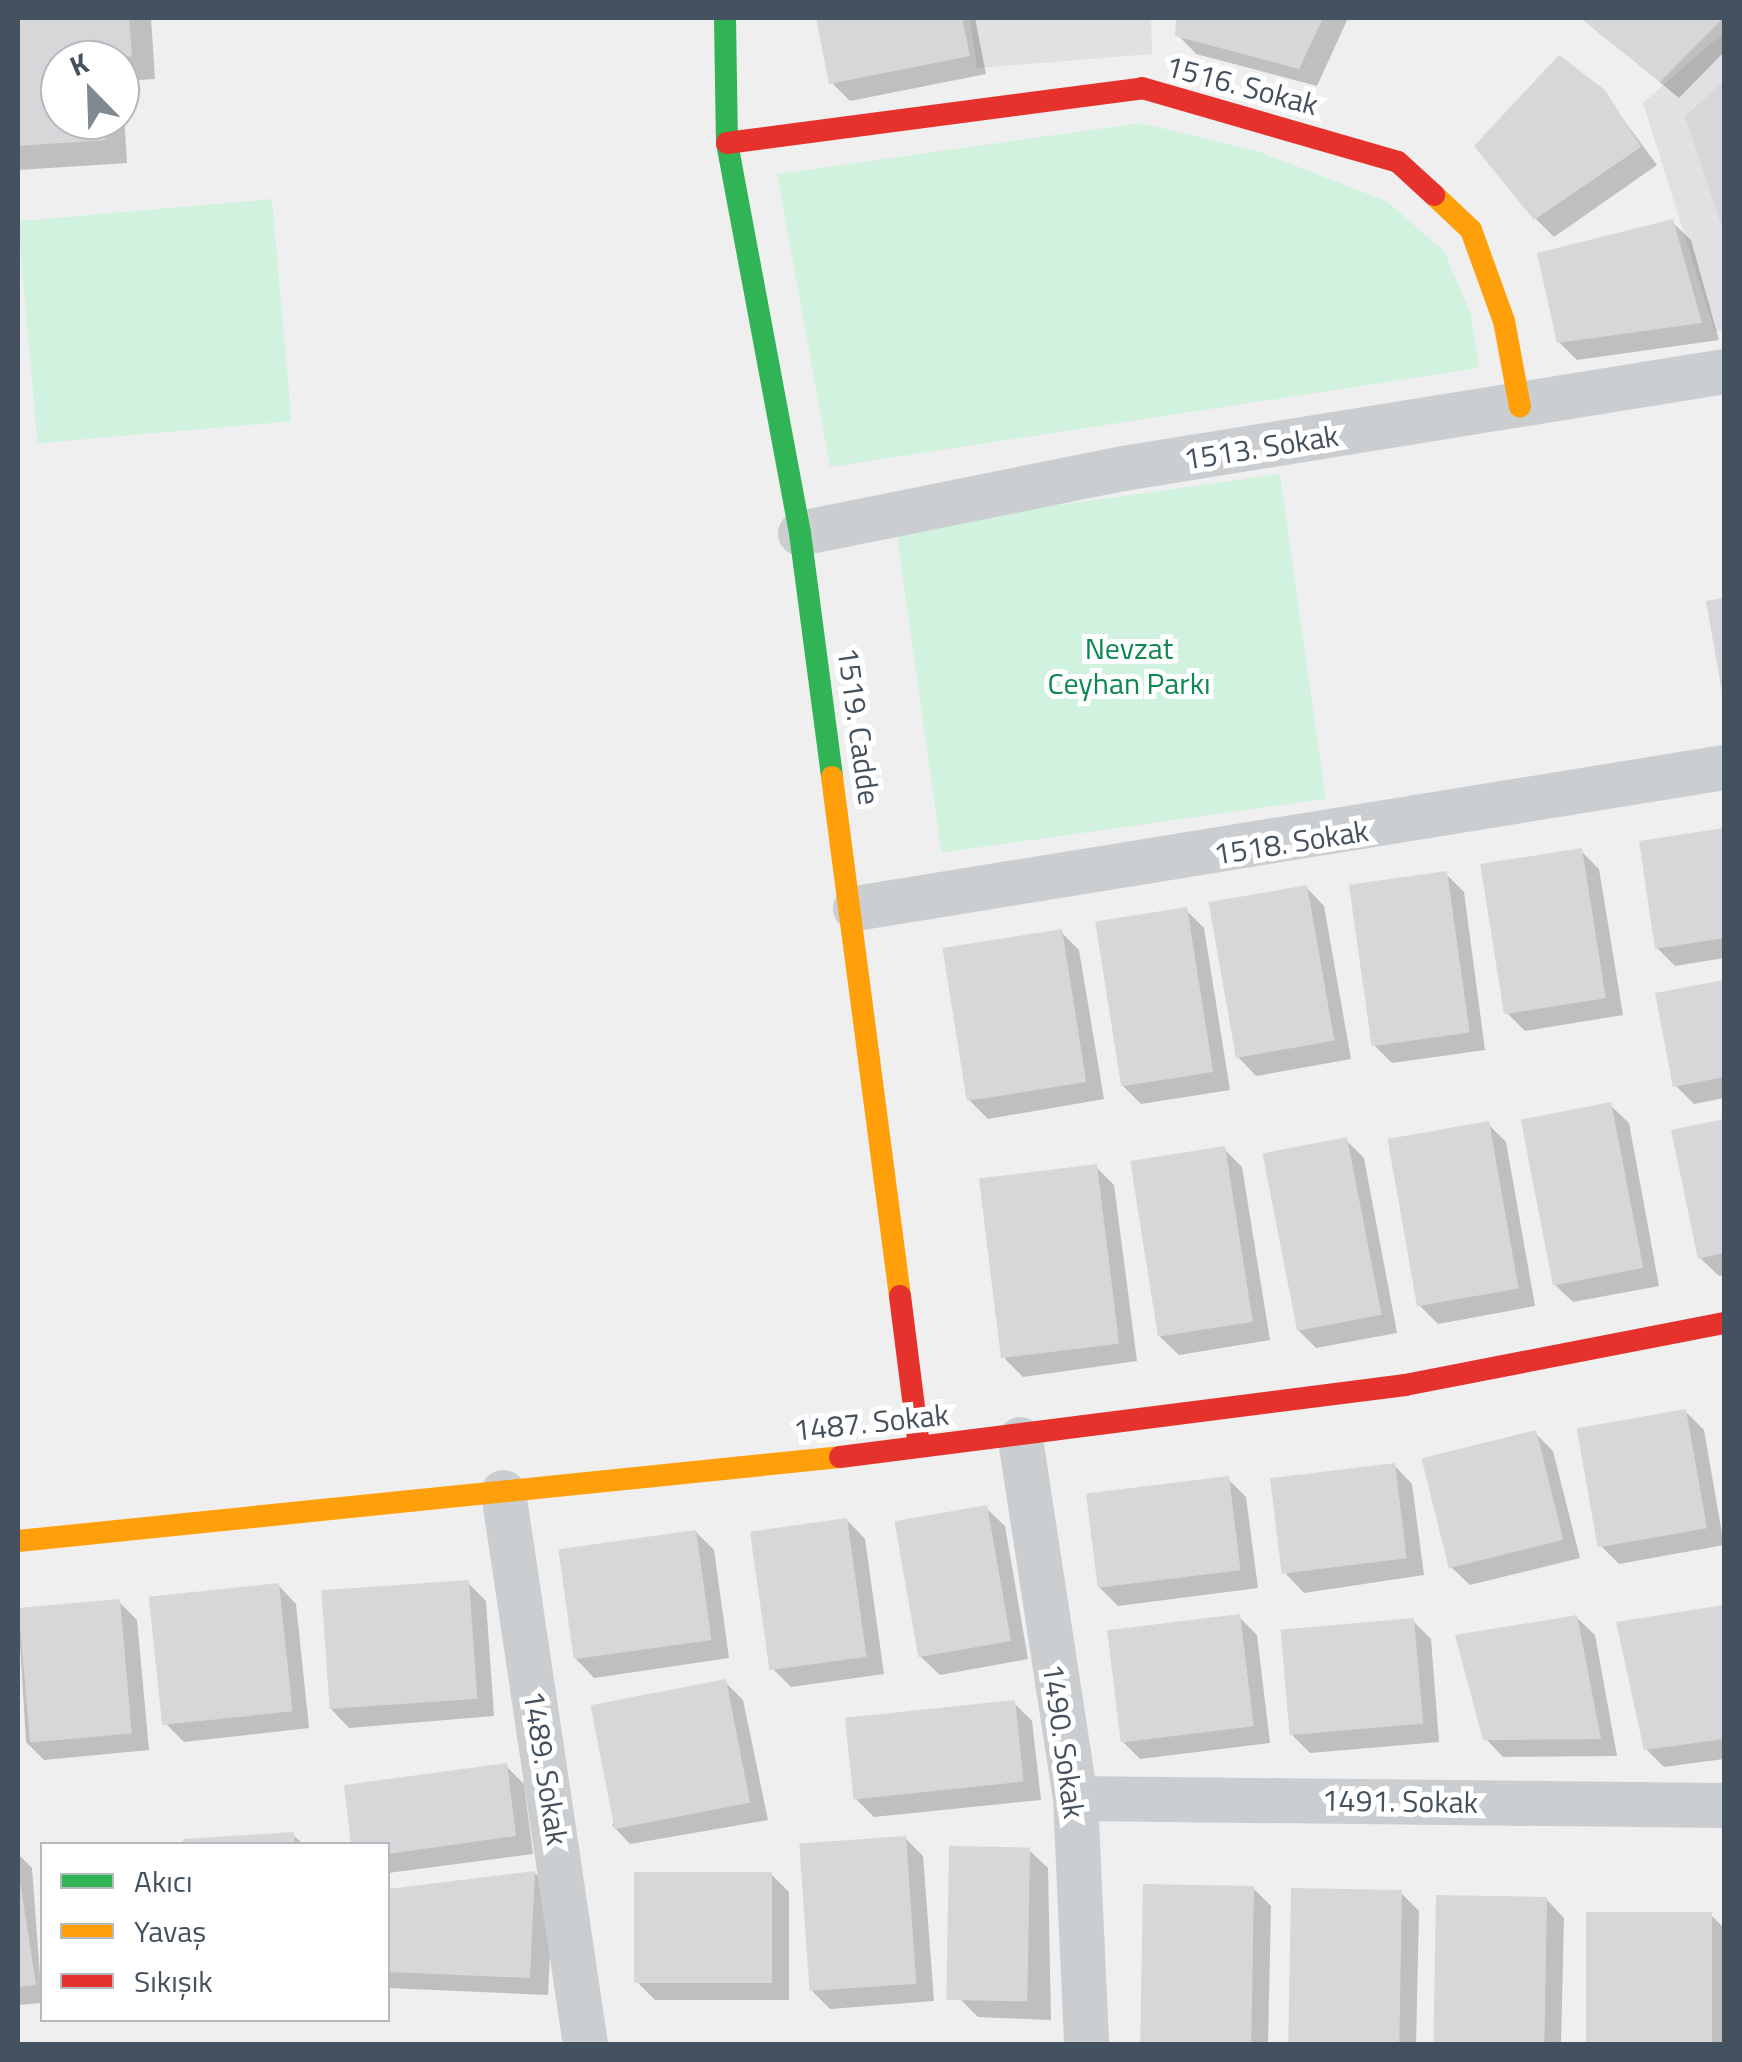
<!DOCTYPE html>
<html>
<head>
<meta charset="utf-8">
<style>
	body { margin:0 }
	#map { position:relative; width:1742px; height:2062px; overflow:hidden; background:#f0efef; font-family:"Titillium Web",sans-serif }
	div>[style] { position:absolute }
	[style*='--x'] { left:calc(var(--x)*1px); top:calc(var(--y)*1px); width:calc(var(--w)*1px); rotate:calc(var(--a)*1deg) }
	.education>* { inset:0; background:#e1e0e2 }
	.green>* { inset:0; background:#d1f2df; transform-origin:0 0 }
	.shadow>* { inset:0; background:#0003 }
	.building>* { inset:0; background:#d7d7d9; transform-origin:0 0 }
	.street>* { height:45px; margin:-22.5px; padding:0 22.5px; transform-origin:22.5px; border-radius:22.5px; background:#cbced0 }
	.fast>* { height:22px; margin:-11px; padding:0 11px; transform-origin:11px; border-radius:11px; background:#30b455 }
	.slow>* { height:22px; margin:-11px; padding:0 11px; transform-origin:11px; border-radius:11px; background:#ff9f0a }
	.jam>* { height:22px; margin:-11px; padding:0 11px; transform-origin:11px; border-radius:11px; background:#e5322d }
	span { translate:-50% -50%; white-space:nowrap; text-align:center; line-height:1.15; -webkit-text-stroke:10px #fff; paint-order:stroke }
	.street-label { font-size:30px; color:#44515e }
	.park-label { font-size:30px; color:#0d8850 }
	.frame { position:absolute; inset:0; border:20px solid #44515e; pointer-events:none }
	.legend { position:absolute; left:40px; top:1842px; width:350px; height:180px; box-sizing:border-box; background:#fff; border:2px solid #b4b9bf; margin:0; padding:12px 18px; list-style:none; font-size:30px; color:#44515e }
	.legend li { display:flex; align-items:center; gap:20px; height:50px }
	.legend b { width:50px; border:2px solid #b4b9bf }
	.north { position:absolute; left:40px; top:40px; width:100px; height:100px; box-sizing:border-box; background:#fff; border:2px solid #b4b9bf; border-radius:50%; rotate:337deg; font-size:28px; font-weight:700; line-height:40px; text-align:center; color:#44515e }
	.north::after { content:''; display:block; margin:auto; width:35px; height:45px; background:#808891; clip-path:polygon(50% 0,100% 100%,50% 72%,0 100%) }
</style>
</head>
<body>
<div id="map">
	<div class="education">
		<i style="clip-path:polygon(970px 18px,1151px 18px,1152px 54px,977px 68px)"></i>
		<i style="clip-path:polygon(1724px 32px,1724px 330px,1715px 332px,1643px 103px)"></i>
	</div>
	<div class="green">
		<i style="clip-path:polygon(1140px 123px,1257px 151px,1386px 201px,1444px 251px,1471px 314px,1479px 368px,830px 467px,777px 174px)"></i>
		<i style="left:272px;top:199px;width:223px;height:255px;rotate:85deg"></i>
		<i style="left:1280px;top:474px;width:328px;height:388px;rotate:82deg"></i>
	</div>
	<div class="shadow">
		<i style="clip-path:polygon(evenodd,18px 18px,151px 18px,155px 79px,122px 81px,127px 163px,18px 170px,18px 18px,60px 60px,120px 60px,120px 120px,60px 120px,60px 60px)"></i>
		<i style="clip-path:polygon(819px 18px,975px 18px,986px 74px,850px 101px,832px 83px)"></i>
		<i style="clip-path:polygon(1179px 18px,1348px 18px,1317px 86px,1196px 54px,1178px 35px)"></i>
		<i style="clip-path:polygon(1583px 18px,1724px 18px,1724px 52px,1679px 98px)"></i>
		<i style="clip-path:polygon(1724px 85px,1724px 227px,1687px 117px)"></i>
		<i style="clip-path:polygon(1603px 92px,1657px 165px,1554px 237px,1536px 219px)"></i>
		<i style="clip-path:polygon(1672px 222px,1691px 240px,1719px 340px,1577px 360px,1559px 342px)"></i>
		<i style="clip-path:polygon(1724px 831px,1724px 958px,1675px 966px,1657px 948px,1642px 843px)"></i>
		<i style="clip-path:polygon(1581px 851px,1599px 869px,1623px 1015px,1525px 1031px,1507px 1013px)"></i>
		<i style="clip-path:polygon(1446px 874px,1464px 892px,1485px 1050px,1392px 1063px,1374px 1045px)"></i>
		<i style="clip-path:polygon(1306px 887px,1324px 906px,1351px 1059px,1256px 1076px,1238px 1057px)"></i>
		<i style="clip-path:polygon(1186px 910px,1204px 928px,1230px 1090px,1141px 1104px,1123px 1086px)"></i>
		<i style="clip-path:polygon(1061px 932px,1079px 950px,1104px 1099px,988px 1119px,970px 1101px)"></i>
		<i style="clip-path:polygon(1724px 982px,1724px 1098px,1694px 1104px,1676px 1086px,1658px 995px)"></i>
		<i style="clip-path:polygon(1610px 1105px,1629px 1123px,1659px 1286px,1573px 1302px,1554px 1284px)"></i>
		<i style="clip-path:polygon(1724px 1121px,1724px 1275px,1719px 1276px,1700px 1258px,1674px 1132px)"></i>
		<i style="clip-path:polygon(1488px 1124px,1506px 1142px,1535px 1306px,1438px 1324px,1420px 1306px)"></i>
		<i style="clip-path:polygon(1346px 1140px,1364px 1158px,1397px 1333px,1316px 1348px,1298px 1330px)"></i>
		<i style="clip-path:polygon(1224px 1149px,1242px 1167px,1270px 1340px,1179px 1355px,1160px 1337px)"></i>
		<i style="clip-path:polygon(1096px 1167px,1114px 1185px,1137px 1361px,1023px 1377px,1005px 1359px)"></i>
		<i style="clip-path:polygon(1685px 1411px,1704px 1430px,1724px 1545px,1619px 1564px,1601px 1546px)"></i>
		<i style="clip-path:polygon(1535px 1433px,1553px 1451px,1580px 1558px,1470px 1585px,1451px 1567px)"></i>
		<i style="clip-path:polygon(1394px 1465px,1412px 1484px,1424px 1575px,1304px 1593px,1286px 1574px)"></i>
		<i style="clip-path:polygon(1228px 1479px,1246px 1497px,1258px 1588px,1118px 1606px,1100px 1588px)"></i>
		<i style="clip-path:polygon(986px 1508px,1005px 1526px,1028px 1659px,940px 1675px,921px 1657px)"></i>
		<i style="clip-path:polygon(847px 1520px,865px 1539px,884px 1674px,791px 1687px,773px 1669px)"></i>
		<i style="clip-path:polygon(696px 1532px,714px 1550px,729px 1658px,594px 1678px,576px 1659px)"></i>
		<i style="clip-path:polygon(468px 1583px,486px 1601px,494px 1716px,349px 1728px,331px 1709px)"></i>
		<i style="clip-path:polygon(278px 1585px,296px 1604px,309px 1728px,184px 1742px,166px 1724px)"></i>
		<i style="clip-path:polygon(119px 1602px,137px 1620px,149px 1750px,44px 1760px,26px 1742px,18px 1610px)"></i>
		<i style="clip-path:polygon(1724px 1608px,1724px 1759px,1664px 1767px,1646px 1749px)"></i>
		<i style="clip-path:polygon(1239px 1617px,1257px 1635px,1270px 1743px,1140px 1759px,1122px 1741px)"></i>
		<i style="clip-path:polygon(1576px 1617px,1595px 1635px,1617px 1756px,1503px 1757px,1485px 1738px)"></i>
		<i style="clip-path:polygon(1413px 1621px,1431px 1639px,1439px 1742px,1310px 1753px,1292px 1735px)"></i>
		<i style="clip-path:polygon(725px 1682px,743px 1700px,768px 1820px,630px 1844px,612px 1825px)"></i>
		<i style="clip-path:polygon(1014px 1703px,1032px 1721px,1041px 1800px,874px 1817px,856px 1799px)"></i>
		<i style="clip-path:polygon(506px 1766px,524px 1784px,533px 1854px,388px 1873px,388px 1844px,354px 1844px,346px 1787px)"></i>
		<i style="clip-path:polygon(293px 1835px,303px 1844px,185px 1844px,185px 1841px)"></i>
		<i style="clip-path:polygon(905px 1838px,923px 1856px,934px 2001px,830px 2009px,812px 1991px)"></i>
		<i style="clip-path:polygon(1029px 1850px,1048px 1868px,1051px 2020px,978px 2017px,960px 1999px)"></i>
		<i style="clip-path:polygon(18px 1854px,32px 1868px,42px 2003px,18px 2005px)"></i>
		<i style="clip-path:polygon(535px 1873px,553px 1891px,548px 1995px,388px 1988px,388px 1892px)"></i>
		<i style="clip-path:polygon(771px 1874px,789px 1892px,789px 2000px,655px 2000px,637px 1982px)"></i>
		<i style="clip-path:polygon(1146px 1886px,1253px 1888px,1271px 1906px,1268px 2044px,1142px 2044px)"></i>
		<i style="clip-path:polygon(1294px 1891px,1401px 1893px,1419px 1911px,1416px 2044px,1290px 2044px)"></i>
		<i style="clip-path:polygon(1438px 1897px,1546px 1899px,1564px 1918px,1561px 2044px,1435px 2044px)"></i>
		<i style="clip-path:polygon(1589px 1915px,1711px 1915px,1724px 1928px,1724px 2044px,1589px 2044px)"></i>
	</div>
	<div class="building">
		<i style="clip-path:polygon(18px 18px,129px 18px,132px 56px,60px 60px,60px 120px,103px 120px,105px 140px,18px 146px)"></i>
		<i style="clip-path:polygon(816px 18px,962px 18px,970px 56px,829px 84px)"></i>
		<i style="clip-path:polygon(1176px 18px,1323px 18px,1299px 69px,1175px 36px)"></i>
		<i style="clip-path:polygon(1580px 18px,1723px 18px,1660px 82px)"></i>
		<i style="clip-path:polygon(1559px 55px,1605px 90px,1641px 147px,1534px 220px,1474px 146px)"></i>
		<i style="clip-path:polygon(1724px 81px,1724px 233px,1685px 116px)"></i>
		<i style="clip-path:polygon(1673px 219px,1702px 323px,1557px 343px,1537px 253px)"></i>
		<i style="clip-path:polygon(1724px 598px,1724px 698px,1723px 698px,1706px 601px)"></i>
		<i style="clip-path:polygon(1724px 828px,1724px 938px,1655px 949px,1639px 841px)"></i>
		<i style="left:1582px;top:848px;width:152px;height:103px;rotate:81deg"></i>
		<i style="left:1447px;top:871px;width:163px;height:99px;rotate:82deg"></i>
		<i style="left:1307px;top:885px;width:158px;height:100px;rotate:80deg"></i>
		<i style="left:1187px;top:907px;width:167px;height:93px;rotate:81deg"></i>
		<i style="left:1062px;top:929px;width:155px;height:121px;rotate:81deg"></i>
		<i style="clip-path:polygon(1724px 980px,1724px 1077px,1673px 1087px,1655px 993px)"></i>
		<i style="left:1611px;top:1102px;width:169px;height:92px;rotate:79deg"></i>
		<i style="clip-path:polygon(1724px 1119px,1724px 1253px,1698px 1259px,1671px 1130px)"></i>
		<i style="left:1489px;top:1121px;width:170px;height:103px;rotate:80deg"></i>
		<i style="left:1347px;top:1137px;width:181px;height:86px;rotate:79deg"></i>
		<i style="left:1225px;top:1146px;width:178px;height:96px;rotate:81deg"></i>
		<i style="left:1097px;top:1164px;width:181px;height:119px;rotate:83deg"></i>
		<i style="left:1686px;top:1409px;width:121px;height:111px;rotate:80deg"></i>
		<i style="left:1536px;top:1430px;width:113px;height:118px;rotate:76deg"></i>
		<i style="left:1395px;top:1463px;width:96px;height:126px;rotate:83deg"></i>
		<i style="left:1229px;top:1476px;width:95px;height:144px;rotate:83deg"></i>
		<i style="left:987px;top:1505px;width:138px;height:94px;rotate:80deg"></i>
		<i style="left:847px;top:1518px;width:140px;height:98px;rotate:82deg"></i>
		<i style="left:696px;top:1530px;width:111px;height:139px;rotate:82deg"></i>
		<i style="left:469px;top:1580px;width:119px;height:148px;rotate:86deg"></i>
		<i style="left:279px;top:1583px;width:129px;height:131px;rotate:84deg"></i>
		<i style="left:120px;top:1599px;width:135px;height:102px;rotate:85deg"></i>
		<i style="clip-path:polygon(1724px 1605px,1724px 1739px,1644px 1750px,1616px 1622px)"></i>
		<i style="left:1240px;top:1614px;width:113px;height:134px;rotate:83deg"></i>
		<i style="clip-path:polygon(1577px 1615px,1601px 1739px,1483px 1740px,1455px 1635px)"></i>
		<i style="left:1414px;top:1618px;width:106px;height:134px;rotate:85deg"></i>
		<i style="left:726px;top:1679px;width:126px;height:138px;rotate:79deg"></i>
		<i style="left:1015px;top:1700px;width:82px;height:171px;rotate:84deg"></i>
		<i style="clip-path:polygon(507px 1763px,516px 1836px,388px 1854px,388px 1844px,351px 1844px,344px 1785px)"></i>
		<i style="clip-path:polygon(294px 1832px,295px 1844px,183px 1844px,183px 1839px)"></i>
		<i style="left:906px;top:1836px;width:148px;height:107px;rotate:86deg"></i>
		<i style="left:949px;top:1846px;width:81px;height:154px;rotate:1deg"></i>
		<i style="clip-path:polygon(535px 1871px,530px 1978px,388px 1972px,388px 1889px)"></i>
		<i style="left:634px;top:1872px;width:138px;height:111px"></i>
		<i style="clip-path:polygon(18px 1881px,20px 1881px,36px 1985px,18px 1987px)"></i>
		<i style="left:1143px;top:1884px;width:111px;height:160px;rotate:1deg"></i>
		<i style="left:1291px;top:1888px;width:111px;height:156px;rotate:1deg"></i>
		<i style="left:1436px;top:1895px;width:111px;height:149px;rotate:1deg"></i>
		<i style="left:1712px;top:1912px;width:132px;height:126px;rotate:90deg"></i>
	</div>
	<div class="street">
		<i style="--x:800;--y:533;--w:329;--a:-11.4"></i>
		<i style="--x:1123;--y:468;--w:609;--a:-9.17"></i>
		<i style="--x:855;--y:908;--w:880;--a:-9.22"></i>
		<i style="--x:1020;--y:1439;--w:363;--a:81.3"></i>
		<i style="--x:1075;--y:1798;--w:246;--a:87.4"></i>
		<i style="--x:503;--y:1492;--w:558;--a:81.55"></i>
		<i style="--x:1075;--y:1798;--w:649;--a:0.62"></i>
	</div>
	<div class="fast">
		<i style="--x:725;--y:18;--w:125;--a:89.1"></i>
		<i style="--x:727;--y:143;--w:397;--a:79.4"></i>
		<i style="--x:800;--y:533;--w:246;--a:82.5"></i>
	</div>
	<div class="slow">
		<i style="--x:1434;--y:195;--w:51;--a:43.4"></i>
		<i style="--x:1471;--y:230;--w:97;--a:70.1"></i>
		<i style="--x:1504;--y:321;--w:87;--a:79.5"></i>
		<i style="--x:832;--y:777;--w:523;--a:82.54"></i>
		<i style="--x:18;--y:1541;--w:826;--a:-5.83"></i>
	</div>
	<div class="jam">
		<i style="--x:727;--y:143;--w:419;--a:-7.5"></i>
		<i style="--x:1142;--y:88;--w:266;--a:16.1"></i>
		<i style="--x:1398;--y:162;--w:49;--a:42.5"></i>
		<i style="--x:900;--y:1296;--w:151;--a:82.8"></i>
		<i style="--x:840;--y:1457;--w:570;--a:-7.26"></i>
		<i style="--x:1405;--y:1385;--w:325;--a:-11"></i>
	</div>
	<div class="street-label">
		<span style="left:1242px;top:85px;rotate:15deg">1516. Sokak</span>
		<span style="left:1261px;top:447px;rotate:-9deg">1513. Sokak</span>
		<span style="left:859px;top:726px;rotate:82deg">1519. Cadde</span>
		<span style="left:1291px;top:842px;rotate:-9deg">1518. Sokak</span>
		<span style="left:871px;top:1422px;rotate:-6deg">1487. Sokak</span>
		<span style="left:1064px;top:1741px;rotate:82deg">1490. Sokak</span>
		<span style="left:546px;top:1768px;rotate:81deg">1489. Sokak</span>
		<span style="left:1400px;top:1801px;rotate:1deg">1491. Sokak</span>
	</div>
	<div class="park-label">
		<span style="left:1129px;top:665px">Nevzat<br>Ceyhan Parkı</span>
	</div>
	<div class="frame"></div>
	<ul class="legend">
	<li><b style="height:12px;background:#30b455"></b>Akıcı</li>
	<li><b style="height:12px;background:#ff9f0a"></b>Yavaş</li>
	<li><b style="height:12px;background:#e5322d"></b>Sıkışık</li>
	</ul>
	<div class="north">K</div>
</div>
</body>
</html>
